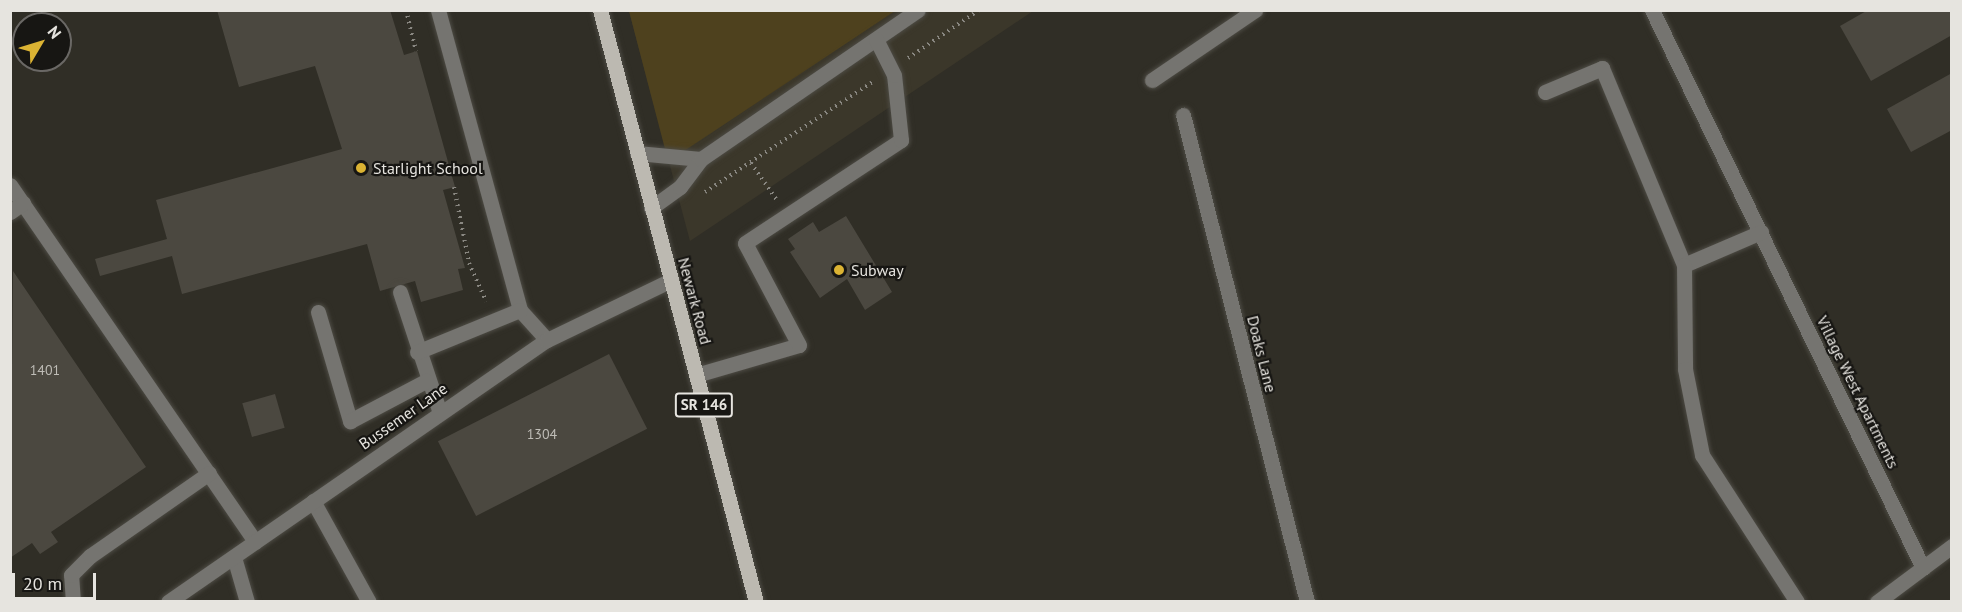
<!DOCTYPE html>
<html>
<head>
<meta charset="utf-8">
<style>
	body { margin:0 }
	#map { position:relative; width:1962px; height:612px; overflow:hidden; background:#302e26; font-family:"PT Sans",sans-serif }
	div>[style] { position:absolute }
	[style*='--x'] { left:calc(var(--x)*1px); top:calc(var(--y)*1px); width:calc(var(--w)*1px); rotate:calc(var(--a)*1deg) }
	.built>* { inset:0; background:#3b372a }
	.green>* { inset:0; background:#4e411e }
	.building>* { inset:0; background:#4b4840; transform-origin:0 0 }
	.path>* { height:4px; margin-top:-2px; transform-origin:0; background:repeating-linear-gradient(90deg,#8a8882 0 1.5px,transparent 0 6px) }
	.roads { filter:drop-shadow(0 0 2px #4d4b44) drop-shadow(0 0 2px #4d4b44) }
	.minor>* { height:15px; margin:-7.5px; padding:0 7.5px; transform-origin:7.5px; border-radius:7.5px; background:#757470 }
	.major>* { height:15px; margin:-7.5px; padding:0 7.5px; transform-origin:7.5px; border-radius:7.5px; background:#bcb9b1 }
	.dots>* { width:16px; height:16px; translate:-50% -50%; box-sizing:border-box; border:3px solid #171613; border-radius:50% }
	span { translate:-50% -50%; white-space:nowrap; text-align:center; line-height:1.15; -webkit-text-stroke:4.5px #171613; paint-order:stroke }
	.number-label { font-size:14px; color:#bfbdb7 }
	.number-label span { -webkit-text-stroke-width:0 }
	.shield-label span { padding:2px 4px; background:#171613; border:2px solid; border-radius:4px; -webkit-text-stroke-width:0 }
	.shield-label { font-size:15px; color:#e6e4df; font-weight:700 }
	.poi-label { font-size:16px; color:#e6e4df }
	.left { translate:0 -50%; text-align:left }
	.street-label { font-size:16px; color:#e6e4df }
	.frame { position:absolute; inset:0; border:12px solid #e6e4df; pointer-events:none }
	.north { position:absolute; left:12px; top:12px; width:60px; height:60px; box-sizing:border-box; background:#171613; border:2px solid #6a6865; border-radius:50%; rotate:52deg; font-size:16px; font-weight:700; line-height:24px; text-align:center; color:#e6e4df }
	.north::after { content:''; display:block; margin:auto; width:21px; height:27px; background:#dbb333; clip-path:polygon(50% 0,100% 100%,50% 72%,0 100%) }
	.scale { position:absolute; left:12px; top:573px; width:84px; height:27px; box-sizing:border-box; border:3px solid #e6e4df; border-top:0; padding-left:8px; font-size:18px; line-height:21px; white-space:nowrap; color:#e6e4df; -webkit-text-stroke:4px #171613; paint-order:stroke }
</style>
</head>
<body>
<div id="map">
	<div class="built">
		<i style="clip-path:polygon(629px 11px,1033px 11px,690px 241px)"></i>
	</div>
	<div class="green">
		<i style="clip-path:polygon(629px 11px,895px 11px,684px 151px,665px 149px)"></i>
	</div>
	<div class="building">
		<i style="clip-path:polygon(217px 10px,390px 10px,404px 55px,417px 51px,455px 187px,443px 190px,465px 268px,458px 269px,463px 290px,421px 302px,415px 281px,380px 291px,367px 244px,182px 294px,172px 256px,100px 276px,95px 259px,167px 239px,156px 200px,342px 149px,315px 66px,239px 87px)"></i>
		<i style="clip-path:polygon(1868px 10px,1952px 10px,1952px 35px,1871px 81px,1840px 26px)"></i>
		<i style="clip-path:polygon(1952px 73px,1952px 130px,1911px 152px,1887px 109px)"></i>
		<i style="clip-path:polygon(846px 216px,892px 292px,865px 310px,847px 279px,820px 298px,790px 252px,795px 249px,788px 239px,813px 222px,819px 232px)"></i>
		<i style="clip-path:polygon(13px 271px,146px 467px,51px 532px,58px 542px,40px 554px,32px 543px,10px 558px)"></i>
		<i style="left:609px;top:354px;width:84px;height:192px;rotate:63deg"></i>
		<i style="left:275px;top:394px;width:35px;height:34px;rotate:74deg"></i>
	</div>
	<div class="path">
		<i style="--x:406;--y:10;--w:42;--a:76.3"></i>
		<i style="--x:908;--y:58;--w:86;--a:-34.1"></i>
		<i style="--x:751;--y:163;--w:44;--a:55.2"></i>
		<i style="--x:454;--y:187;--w:77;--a:78.8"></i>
		<i style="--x:469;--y:263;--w:42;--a:65.9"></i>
		<i style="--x:705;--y:192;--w:202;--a:-33.3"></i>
	</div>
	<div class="roads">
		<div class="minor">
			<i style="--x:438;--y:10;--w:311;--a:74.7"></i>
			<i style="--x:520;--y:310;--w:40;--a:48"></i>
			<i style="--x:1652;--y:10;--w:620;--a:64.1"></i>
			<i style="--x:1152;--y:80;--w:125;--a:-34.2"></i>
			<i style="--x:1545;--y:92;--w:62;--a:-22.8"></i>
			<i style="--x:1602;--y:68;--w:213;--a:67.4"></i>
			<i style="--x:1684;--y:265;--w:84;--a:-23.2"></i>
			<i style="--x:1183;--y:115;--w:503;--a:75.71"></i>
			<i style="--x:637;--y:153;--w:64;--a:5.4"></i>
			<i style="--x:10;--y:185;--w:433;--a:55.5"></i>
			<i style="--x:651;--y:208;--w:36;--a:-36"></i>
			<i style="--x:680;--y:187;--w:35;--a:-53"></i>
			<i style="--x:701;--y:159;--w:263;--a:-34.5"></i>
			<i style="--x:10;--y:212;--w:16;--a:-35"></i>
			<i style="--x:1684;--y:265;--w:104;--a:89.4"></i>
			<i style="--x:1685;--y:369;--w:88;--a:78.8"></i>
			<i style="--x:1702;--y:455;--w:175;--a:57.1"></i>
			<i style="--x:400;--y:292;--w:127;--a:71.7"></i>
			<i style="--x:318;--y:312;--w:114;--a:73.6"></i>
			<i style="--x:350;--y:421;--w:86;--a:-27.8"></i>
			<i style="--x:417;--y:352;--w:111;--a:-22.2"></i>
			<i style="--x:696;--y:375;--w:107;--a:-16.2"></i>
			<i style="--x:799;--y:345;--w:115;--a:-117.9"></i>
			<i style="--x:745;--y:243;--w:187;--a:-33.4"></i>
			<i style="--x:901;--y:140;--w:65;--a:-96.1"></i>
			<i style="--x:894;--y:75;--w:40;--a:-116.6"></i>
			<i style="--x:313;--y:501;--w:115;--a:61"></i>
			<i style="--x:234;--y:557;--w:47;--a:73.9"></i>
			<i style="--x:73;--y:602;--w:27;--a:-94"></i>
			<i style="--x:71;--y:575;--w:27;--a:-45"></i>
			<i style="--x:90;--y:556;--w:145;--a:-34.9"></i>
			<i style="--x:168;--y:602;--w:461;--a:-34.7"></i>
			<i style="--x:547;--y:340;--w:138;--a:-25.8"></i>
			<i style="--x:1877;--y:602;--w:94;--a:-36.7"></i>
		</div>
		<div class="major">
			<i style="--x:600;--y:10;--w:612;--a:75.24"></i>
		</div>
	</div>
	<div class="dots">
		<i style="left:361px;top:168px;background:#dbb333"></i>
		<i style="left:839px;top:270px;background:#dbb333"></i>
	</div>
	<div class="number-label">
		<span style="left:45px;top:370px">1401</span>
		<span style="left:542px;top:434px">1304</span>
	</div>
	<div class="shield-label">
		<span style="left:704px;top:405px">SR 146</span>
	</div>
	<div class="poi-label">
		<span class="left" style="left:373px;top:168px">Starlight School</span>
		<span class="left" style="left:851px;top:270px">Subway</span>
	</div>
	<div class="street-label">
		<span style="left:695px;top:301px;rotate:75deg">Newark Road</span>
		<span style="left:1262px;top:354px;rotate:76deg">Doaks Lane</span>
		<span style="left:1858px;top:392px;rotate:64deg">Village West Apartments</span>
		<span style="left:403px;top:416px;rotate:-35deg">Bussemer Lane</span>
	</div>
	<div class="frame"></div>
	<div class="north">N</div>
	<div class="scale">20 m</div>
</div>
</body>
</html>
